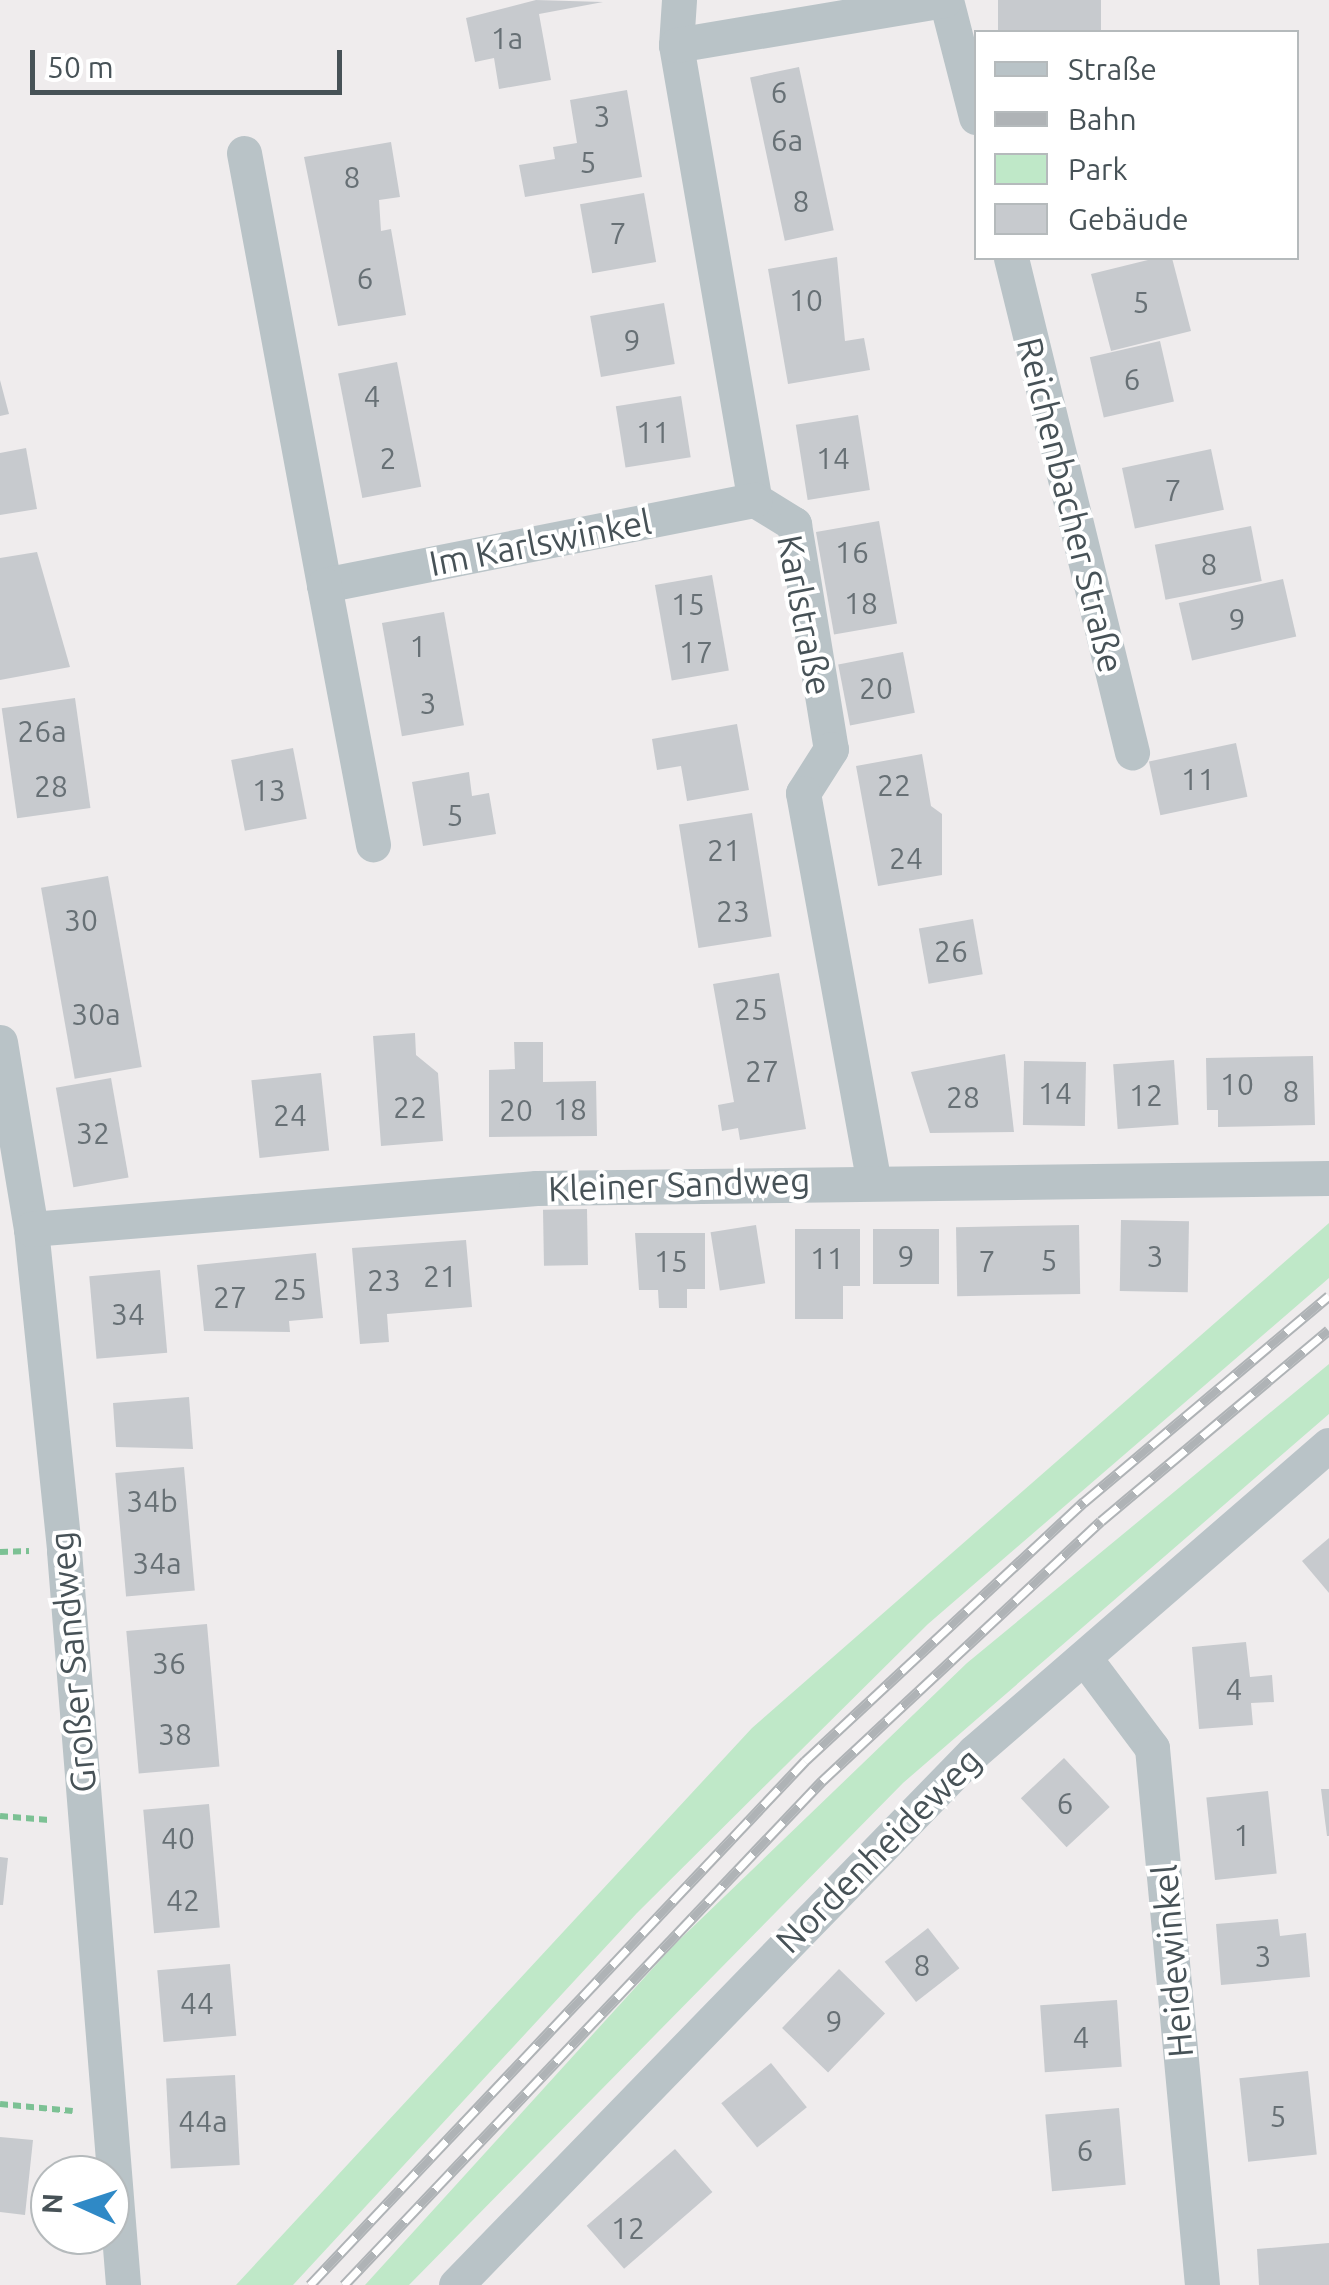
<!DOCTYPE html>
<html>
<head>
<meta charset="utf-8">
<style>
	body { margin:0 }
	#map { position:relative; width:1329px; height:2285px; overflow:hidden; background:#efeced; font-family:Ubuntu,sans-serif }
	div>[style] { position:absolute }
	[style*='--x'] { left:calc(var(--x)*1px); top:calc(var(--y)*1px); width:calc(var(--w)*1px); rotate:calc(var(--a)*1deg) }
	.green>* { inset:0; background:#bfe8c8 }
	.building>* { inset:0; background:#c7cace; transform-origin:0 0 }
	.path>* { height:6px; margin-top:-3px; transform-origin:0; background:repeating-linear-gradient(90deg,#7cc194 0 8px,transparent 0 13px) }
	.street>* { height:35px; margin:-17.5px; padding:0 17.5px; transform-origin:17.5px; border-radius:17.5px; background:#b9c3c7 }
	.rail>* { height:11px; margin-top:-5.5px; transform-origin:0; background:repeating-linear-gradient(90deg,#fff 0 22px,#afb3b6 0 44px); box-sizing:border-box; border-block:2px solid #afb3b6 }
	span { translate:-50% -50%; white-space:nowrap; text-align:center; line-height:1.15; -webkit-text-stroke:8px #fff; paint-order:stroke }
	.number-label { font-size:30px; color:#677075 }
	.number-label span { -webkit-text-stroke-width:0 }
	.street-label { font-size:35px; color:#475257 }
	.legend { position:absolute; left:974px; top:30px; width:325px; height:230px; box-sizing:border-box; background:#fff; border:2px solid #b5babc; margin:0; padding:12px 18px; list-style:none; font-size:30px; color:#475257 }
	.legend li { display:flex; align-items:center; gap:20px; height:50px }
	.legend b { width:50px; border:2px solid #b5babc }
	.north { position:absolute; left:30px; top:2155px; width:100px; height:100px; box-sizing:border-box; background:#fff; border:2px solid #b5babc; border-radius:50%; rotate:273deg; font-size:28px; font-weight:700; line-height:40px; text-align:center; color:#475257 }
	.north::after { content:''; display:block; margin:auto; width:35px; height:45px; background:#2f89c6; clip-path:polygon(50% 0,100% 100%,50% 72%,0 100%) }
	.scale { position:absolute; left:30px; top:50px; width:312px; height:45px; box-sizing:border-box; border:5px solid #475257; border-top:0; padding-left:12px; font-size:30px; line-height:35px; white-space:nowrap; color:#475257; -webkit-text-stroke:8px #fff; paint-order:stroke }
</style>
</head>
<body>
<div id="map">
	<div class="green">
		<i style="clip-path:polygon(1329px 1223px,1329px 1278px,928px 1624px,637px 1913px,293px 2285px,236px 2285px,752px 1728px)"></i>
		<i style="clip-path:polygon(1329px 1364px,1329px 1414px,903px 1783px,409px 2285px,365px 2285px,674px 1945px,967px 1663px)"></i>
	</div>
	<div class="building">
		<i style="clip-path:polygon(536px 0,603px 2px,539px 14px,551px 80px,499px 89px,494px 58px,475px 62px,466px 18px)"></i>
		<i style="left:998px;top:0;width:103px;height:33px"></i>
		<i style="left:799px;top:67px;width:167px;height:50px;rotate:78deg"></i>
		<i style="clip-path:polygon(627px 90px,642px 177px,525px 197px,519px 165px,555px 159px,553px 147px,577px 143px,570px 100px)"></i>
		<i style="clip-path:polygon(391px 142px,400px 197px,379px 200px,381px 231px,391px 229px,406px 315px,338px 326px,304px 157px)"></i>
		<i style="left:644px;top:193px;width:70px;height:65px;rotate:80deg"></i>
		<i style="clip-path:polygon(837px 257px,845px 341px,864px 338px,870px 370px,788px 384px,768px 269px)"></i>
		<i style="clip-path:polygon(1156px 258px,1172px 258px,1191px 331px,1111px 351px,1091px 274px)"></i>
		<i style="left:664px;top:303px;width:62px;height:75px;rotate:80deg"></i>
		<i style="left:1160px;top:341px;width:62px;height:72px;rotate:77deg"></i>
		<i style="left:397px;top:362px;width:127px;height:60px;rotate:79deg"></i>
		<i style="clip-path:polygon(0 380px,9px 414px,0 416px)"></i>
		<i style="left:681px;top:396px;width:62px;height:66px;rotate:81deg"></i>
		<i style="left:858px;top:415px;width:76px;height:63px;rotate:81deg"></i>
		<i style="clip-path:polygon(26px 448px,37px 509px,0 515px,0 453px)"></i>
		<i style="left:1211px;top:449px;width:62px;height:91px;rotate:78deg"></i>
		<i style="left:879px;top:521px;width:104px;height:64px;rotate:80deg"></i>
		<i style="left:1251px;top:526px;width:56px;height:98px;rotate:79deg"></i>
		<i style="clip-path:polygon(37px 552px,70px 667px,0 680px,0 558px)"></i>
		<i style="left:712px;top:575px;width:97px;height:58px;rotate:80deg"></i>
		<i style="left:1283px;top:579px;width:59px;height:107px;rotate:77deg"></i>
		<i style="left:444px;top:612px;width:115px;height:63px;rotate:80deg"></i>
		<i style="left:903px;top:652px;width:62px;height:66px;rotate:79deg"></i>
		<i style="left:75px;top:698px;width:111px;height:74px;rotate:82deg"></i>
		<i style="clip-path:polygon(737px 724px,749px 790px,687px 801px,681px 766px,657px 770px,652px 739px)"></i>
		<i style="left:1236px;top:743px;width:55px;height:89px;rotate:78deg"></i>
		<i style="left:293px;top:748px;width:72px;height:63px;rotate:79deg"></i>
		<i style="clip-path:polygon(922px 754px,931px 806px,942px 814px,942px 875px,878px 886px,856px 766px)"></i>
		<i style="clip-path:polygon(469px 772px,472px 796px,489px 793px,496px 834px,423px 846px,412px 782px)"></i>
		<i style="left:752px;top:813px;width:125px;height:74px;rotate:81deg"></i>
		<i style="left:108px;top:876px;width:194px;height:68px;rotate:80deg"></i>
		<i style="left:973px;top:919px;width:56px;height:55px;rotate:80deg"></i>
		<i style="clip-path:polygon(779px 973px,806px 1129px,740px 1140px,738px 1128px,722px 1131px,718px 1105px,734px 1102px,713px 984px)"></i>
		<i style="clip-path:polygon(415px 1033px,416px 1055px,438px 1073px,443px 1141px,381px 1146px,373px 1036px)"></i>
		<i style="clip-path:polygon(514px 1042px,543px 1042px,543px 1082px,596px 1081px,597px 1136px,489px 1137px,489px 1070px,515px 1069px)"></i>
		<i style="clip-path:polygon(1005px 1054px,1014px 1132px,930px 1133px,911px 1072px)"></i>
		<i style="clip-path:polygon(1313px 1056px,1315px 1125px,1218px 1127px,1218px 1110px,1207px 1110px,1206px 1058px)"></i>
		<i style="left:1174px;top:1060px;width:65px;height:61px;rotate:86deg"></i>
		<i style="left:1024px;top:1061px;width:62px;height:64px;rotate:1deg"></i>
		<i style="left:321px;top:1073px;width:78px;height:70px;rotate:84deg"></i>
		<i style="left:111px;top:1078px;width:101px;height:56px;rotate:80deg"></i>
		<i style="left:587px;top:1209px;width:56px;height:44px;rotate:89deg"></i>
		<i style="left:1121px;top:1220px;width:68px;height:71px;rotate:1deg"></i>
		<i style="left:756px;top:1225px;width:59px;height:46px;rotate:81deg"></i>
		<i style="left:1079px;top:1225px;width:69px;height:123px;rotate:89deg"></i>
		<i style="clip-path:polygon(795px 1229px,860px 1229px,860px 1286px,843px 1286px,843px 1319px,795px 1319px)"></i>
		<i style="left:873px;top:1229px;width:66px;height:55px"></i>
		<i style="clip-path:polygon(635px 1233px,705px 1233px,705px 1289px,687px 1289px,687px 1308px,659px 1308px,658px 1290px,639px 1290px)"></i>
		<i style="clip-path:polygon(466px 1240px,472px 1307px,387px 1314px,389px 1342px,360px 1344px,352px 1248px)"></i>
		<i style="clip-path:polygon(316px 1253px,323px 1318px,289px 1321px,290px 1332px,204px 1331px,197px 1265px)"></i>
		<i style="left:160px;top:1270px;width:83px;height:71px;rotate:85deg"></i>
		<i style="clip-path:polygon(189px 1397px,193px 1449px,116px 1447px,113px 1403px)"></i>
		<i style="left:184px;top:1467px;width:124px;height:69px;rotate:85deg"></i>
		<i style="clip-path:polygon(1329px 1538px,1329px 1593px,1302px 1561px)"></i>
		<i style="left:207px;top:1624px;width:143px;height:81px;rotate:85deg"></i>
		<i style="clip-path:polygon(1246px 1642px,1250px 1677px,1272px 1675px,1274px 1702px,1251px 1703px,1253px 1725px,1199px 1729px,1192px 1647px)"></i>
		<i style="left:1064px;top:1758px;width:67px;height:59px;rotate:47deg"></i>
		<i style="clip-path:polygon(1321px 1789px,1329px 1789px,1329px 1836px,1327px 1836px)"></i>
		<i style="left:1268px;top:1791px;width:83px;height:62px;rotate:84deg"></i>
		<i style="left:209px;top:1804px;width:124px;height:66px;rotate:85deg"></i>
		<i style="clip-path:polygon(0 1857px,8px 1858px,3px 1905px,0 1905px)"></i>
		<i style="clip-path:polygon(1278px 1919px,1280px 1936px,1306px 1933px,1310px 1977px,1221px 1985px,1216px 1924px)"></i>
		<i style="left:928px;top:1928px;width:51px;height:55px;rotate:52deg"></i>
		<i style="left:230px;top:1964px;width:72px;height:73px;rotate:85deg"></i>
		<i style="left:839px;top:1969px;width:64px;height:82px;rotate:44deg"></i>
		<i style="left:1117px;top:2000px;width:67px;height:77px;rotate:86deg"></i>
		<i style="left:771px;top:2063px;width:57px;height:64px;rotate:51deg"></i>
		<i style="left:1308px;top:2071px;width:84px;height:69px;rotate:84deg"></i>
		<i style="left:235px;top:2075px;width:90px;height:69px;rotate:87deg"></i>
		<i style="left:1119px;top:2108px;width:77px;height:74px;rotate:85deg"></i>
		<i style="clip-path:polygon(0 2137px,33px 2140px,25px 2215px,0 2212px)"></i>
		<i style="left:675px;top:2149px;width:57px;height:117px;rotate:49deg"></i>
		<i style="clip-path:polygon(1329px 2243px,1329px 2285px,1259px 2285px,1257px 2249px)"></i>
	</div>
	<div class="path">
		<i style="--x:0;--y:1552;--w:29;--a:-2"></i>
		<i style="--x:0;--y:1816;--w:49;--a:4.7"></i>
		<i style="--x:0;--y:2104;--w:73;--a:5.5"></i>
	</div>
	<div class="street">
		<i style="--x:679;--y:0;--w:45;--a:93.8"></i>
		<i style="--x:676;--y:45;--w:462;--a:80.2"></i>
		<i style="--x:755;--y:500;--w:46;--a:31.6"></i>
		<i style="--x:794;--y:524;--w:228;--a:80.7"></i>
		<i style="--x:831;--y:749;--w:52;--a:122.5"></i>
		<i style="--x:803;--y:793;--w:391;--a:79.7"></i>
		<i style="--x:946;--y:0;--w:121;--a:75.6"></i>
		<i style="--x:676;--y:45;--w:272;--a:-9.5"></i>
		<i style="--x:244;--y:153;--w:439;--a:79.5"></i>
		<i style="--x:324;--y:585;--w:439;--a:-11.2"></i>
		<i style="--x:1011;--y:258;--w:509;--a:76.24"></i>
		<i style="--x:324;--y:585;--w:264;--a:79.3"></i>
		<i style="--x:0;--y:1042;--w:190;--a:80.6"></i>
		<i style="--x:31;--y:1229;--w:324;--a:84.1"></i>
		<i style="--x:64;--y:1551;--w:736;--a:85.4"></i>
		<i style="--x:31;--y:1229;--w:507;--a:-4.64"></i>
		<i style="--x:536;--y:1188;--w:793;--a:-0.72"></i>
		<i style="--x:1086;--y:1660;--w:110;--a:53.1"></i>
		<i style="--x:1152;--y:1748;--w:539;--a:84.68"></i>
		<i style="--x:456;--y:2285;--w:743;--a:-45.82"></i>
		<i style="--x:974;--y:1752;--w:469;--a:-40.9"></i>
	</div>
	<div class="rail">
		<i style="--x:310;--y:2285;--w:721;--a:-46.63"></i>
		<i style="--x:805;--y:1761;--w:381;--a:-42.9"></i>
		<i style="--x:1084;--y:1502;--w:320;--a:-40.1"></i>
		<i style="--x:344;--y:2285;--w:695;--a:-46.52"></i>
		<i style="--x:822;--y:1781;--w:381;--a:-43"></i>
		<i style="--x:1101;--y:1521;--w:297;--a:-40"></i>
	</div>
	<div class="number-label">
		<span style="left:507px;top:38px">1a</span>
		<span style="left:779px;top:92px">6</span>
		<span style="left:602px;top:116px">3</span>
		<span style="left:787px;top:140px">6a</span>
		<span style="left:588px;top:162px">5</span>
		<span style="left:352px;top:177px">8</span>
		<span style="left:801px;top:201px">8</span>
		<span style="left:618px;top:233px">7</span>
		<span style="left:365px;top:278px">6</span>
		<span style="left:806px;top:300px">10</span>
		<span style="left:1141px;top:302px">5</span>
		<span style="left:632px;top:340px">9</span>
		<span style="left:1132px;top:379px">6</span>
		<span style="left:372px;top:396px">4</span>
		<span style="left:653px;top:432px">11</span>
		<span style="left:388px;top:458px">2</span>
		<span style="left:833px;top:458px">14</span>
		<span style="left:1173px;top:490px">7</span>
		<span style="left:852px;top:552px">16</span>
		<span style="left:1209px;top:564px">8</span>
		<span style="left:861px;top:603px">18</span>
		<span style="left:688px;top:604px">15</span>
		<span style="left:1237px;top:619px">9</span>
		<span style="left:418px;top:646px">1</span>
		<span style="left:696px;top:652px">17</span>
		<span style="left:876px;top:688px">20</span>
		<span style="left:428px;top:703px">3</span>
		<span style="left:42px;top:731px">26a</span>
		<span style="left:1198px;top:779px">11</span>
		<span style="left:894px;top:785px">22</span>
		<span style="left:51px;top:786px">28</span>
		<span style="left:269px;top:790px">13</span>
		<span style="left:455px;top:815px">5</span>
		<span style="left:724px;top:850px">21</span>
		<span style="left:906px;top:858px">24</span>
		<span style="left:733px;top:911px">23</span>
		<span style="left:81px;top:920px">30</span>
		<span style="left:951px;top:951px">26</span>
		<span style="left:751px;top:1009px">25</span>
		<span style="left:96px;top:1014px">30a</span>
		<span style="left:762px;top:1071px">27</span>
		<span style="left:1237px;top:1084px">10</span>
		<span style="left:1291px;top:1091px">8</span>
		<span style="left:1055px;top:1093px">14</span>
		<span style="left:1146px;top:1095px">12</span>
		<span style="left:963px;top:1097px">28</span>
		<span style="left:410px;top:1107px">22</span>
		<span style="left:570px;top:1109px">18</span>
		<span style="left:516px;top:1110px">20</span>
		<span style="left:290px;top:1115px">24</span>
		<span style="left:93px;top:1133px">32</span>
		<span style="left:906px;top:1256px">9</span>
		<span style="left:1155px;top:1256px">3</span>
		<span style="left:827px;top:1258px">11</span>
		<span style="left:1049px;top:1260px">5</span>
		<span style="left:671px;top:1261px">15</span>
		<span style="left:987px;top:1261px">7</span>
		<span style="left:440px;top:1276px">21</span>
		<span style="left:384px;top:1280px">23</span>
		<span style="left:290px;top:1289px">25</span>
		<span style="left:230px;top:1297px">27</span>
		<span style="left:128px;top:1314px">34</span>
		<span style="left:152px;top:1501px">34b</span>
		<span style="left:157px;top:1563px">34a</span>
		<span style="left:169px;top:1663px">36</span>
		<span style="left:1234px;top:1689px">4</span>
		<span style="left:175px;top:1734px">38</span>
		<span style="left:1065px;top:1803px">6</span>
		<span style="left:1242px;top:1835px">1</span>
		<span style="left:178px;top:1838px">40</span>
		<span style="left:183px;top:1900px">42</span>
		<span style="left:1263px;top:1956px">3</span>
		<span style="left:922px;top:1965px">8</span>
		<span style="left:197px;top:2003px">44</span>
		<span style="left:834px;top:2021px">9</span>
		<span style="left:1081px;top:2037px">4</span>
		<span style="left:1278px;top:2116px">5</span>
		<span style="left:203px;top:2121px">44a</span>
		<span style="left:1085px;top:2150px">6</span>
		<span style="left:628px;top:2228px">12</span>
	</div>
	<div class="street-label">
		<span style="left:1071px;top:505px;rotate:76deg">Reichenbacher Straße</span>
		<span style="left:540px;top:542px;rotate:-11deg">Im Karlswinkel</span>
		<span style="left:805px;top:615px;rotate:79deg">Karlstraße</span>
		<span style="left:679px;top:1184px;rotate:-2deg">Kleiner Sandweg</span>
		<span style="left:72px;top:1662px;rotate:-95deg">Großer Sandweg</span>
		<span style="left:878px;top:1850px;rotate:-45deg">Nordenheideweg</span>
		<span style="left:1172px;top:1961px;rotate:-95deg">Heidewinkel</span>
	</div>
	<ul class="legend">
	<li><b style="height:12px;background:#b9c3c7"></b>Straße</li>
	<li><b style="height:12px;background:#afb3b6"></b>Bahn</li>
	<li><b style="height:28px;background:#bfe8c8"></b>Park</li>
	<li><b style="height:28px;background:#c7cace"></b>Gebäude</li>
	</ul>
	<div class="north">N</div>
	<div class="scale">50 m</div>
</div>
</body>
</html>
